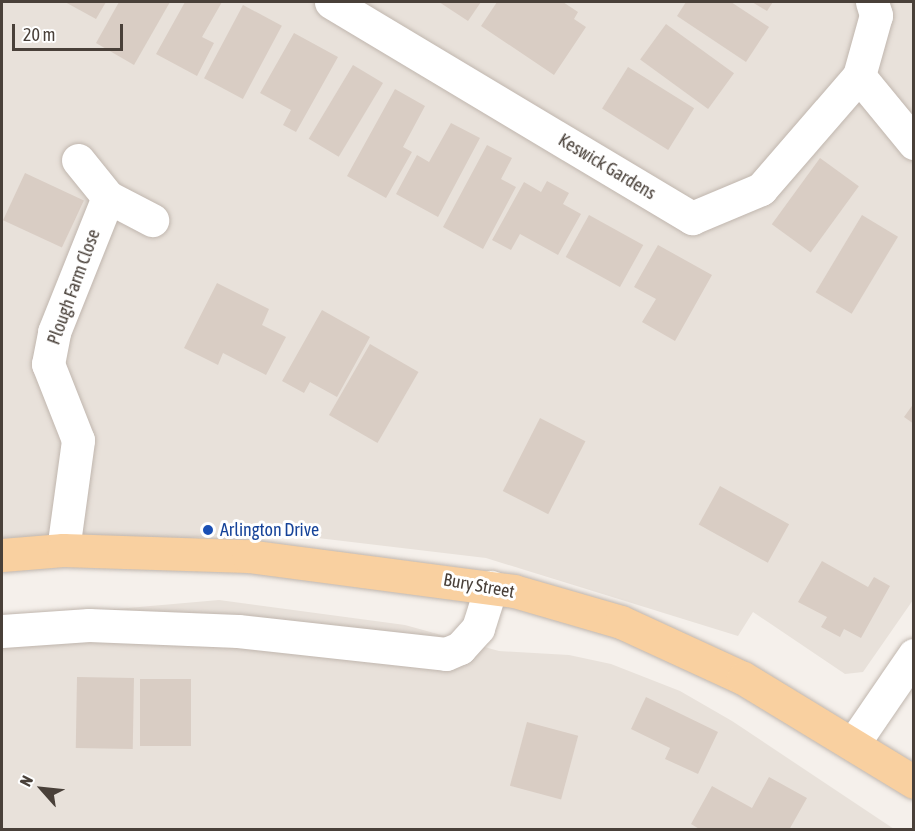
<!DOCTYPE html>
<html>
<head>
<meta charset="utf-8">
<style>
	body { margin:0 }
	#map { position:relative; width:915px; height:831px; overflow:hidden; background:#f5f0eb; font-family:"Asap Condensed",sans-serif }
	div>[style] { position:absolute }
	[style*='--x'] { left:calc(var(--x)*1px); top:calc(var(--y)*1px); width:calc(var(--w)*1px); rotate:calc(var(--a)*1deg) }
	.residential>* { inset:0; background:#e8e1da }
	.building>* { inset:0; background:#d9cdc4; transform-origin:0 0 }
	.roads { filter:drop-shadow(0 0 2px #c0b6ae) drop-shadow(0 0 2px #c0b6ae) }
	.minor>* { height:33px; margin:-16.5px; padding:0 16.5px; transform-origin:16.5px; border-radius:16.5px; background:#fff }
	.major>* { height:33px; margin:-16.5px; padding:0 16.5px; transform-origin:16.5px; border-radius:16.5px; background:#f9d0a0 }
	.dots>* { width:16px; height:16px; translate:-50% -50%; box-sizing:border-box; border:3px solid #fff; border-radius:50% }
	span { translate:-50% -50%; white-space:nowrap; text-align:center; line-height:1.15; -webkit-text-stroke:6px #fff; paint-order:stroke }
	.street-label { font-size:18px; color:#494039 }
	.transit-label { font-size:18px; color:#164399 }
	.left { translate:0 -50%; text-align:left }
	.frame { position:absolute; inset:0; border:3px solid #494039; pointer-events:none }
	.north { position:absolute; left:12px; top:759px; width:60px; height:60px; -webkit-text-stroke:4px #fff; paint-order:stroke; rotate:297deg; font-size:16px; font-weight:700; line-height:24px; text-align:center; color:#494039 }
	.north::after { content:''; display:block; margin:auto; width:21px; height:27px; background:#494039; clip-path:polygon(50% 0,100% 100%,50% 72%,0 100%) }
	.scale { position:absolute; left:12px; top:24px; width:111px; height:27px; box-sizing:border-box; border:3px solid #494039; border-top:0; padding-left:8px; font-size:18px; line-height:21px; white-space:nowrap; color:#494039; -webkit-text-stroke:4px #fff; paint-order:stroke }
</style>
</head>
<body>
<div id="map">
	<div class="residential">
		<i style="clip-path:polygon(2px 2px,913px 2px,913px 600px,863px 672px,845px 674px,753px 612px,738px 636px,486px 558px,259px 531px,2px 557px)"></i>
		<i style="clip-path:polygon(219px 600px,405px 625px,499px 651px,569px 655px,611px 664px,680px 691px,732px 721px,894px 829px,2px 830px,2px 619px)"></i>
	</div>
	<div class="building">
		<i style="clip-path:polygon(65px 2px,106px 2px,96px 19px)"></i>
		<i style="clip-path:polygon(119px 2px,170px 2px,134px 65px,96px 43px)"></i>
		<i style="clip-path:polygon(185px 2px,222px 2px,202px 37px,214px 43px,197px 76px,156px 54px)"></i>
		<i style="clip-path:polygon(439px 2px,481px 2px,468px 21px)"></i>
		<i style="clip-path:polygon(497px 2px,563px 2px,578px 12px,574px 19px,586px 27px,554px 75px,481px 26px)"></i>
		<i style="clip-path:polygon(686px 2px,731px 2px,769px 27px,746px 62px,677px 16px)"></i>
		<i style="clip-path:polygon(752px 2px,773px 2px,767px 11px)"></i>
		<i style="left:243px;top:5px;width:44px;height:83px;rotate:28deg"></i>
		<i style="left:666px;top:24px;width:84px;height:44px;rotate:36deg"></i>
		<i style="clip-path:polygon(294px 33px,338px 57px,296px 132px,283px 125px,291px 110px,260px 93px)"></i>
		<i style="left:353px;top:65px;width:35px;height:86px;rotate:31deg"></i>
		<i style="left:628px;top:67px;width:78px;height:49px;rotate:32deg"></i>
		<i style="clip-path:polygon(395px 89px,425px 106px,403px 147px,412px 152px,386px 198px,347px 176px)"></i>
		<i style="clip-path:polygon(451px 123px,480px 138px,438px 217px,396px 194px,417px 155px,429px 162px)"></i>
		<i style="clip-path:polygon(487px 145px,512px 158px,501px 179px,516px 187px,483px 249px,443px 227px)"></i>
		<i style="left:820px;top:158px;width:48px;height:82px;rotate:36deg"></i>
		<i style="left:25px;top:173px;width:65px;height:52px;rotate:25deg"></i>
		<i style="clip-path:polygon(547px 181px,569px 193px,563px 204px,581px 214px,558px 255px,520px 234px,511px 250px,492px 240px,524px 182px,541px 192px)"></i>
		<i style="left:589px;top:215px;width:62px;height:48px;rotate:29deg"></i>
		<i style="left:862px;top:215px;width:42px;height:90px;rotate:31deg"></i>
		<i style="clip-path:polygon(658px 245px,712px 275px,675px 341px,642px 322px,656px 299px,634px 287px)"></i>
		<i style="clip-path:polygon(217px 283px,269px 309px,262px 325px,286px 337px,266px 375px,223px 353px,218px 365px,184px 348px)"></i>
		<i style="clip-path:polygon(322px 310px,370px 337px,337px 397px,310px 382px,304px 393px,282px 381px)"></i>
		<i style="left:370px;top:344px;width:56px;height:82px;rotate:30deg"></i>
		<i style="clip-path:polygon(914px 403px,914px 424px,904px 417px)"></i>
		<i style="left:540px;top:418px;width:51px;height:82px;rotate:27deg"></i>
		<i style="left:720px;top:486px;width:79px;height:44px;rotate:29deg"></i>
		<i style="clip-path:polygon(822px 561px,868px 587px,874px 577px,890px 586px,861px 638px,844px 629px,840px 637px,821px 627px,827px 617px,798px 602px)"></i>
		<i style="left:77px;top:677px;width:57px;height:71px;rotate:1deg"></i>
		<i style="left:140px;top:679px;width:51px;height:67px"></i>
		<i style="clip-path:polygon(646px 697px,718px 732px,698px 774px,665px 759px,670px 748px,631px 729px)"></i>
		<i style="left:527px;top:722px;width:53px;height:66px;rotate:15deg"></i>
		<i style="clip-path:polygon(769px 777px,807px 798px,789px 830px,701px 830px,691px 824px,712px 786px,752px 808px)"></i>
	</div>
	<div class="roads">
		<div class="minor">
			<i style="--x:331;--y:2;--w:421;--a:30.9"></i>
			<i style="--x:692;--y:218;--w:75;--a:-22.8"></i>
			<i style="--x:761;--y:189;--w:150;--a:-49.1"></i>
			<i style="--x:872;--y:2;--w:14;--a:73"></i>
			<i style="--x:876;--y:15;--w:63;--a:105.6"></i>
			<i style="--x:859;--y:76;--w:87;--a:50.6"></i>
			<i style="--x:78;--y:160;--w:48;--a:51"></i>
			<i style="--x:108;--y:197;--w:50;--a:27.6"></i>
			<i style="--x:63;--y:550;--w:111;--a:-82.2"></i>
			<i style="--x:78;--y:440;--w:82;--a:-111.5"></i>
			<i style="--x:48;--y:364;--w:33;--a:-79"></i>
			<i style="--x:54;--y:332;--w:145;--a:-68.2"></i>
			<i style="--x:2;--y:631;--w:87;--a:-3.9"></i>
			<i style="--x:89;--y:625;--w:149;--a:2.3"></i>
			<i style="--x:238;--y:631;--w:209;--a:6.3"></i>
			<i style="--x:446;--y:654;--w:15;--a:-23"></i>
			<i style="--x:460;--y:648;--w:27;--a:-48"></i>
			<i style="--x:478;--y:628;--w:43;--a:-72.4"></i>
			<i style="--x:853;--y:744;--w:108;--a:-55.6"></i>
		</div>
		<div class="major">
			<i style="--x:2;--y:555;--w:61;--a:-4.7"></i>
			<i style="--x:63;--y:550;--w:185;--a:1.9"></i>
			<i style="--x:248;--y:556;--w:268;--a:7.5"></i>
			<i style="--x:514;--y:591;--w:111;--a:16.2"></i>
			<i style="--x:621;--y:622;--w:134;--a:24.7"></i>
			<i style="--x:743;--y:678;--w:200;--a:31.3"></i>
		</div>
	</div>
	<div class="dots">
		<i style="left:208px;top:530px;background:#1a4fb4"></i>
	</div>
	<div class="street-label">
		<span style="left:607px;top:167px;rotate:31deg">Keswick Gardens</span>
		<span style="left:74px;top:287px;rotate:-70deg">Plough Farm Close</span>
		<span style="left:479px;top:586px;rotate:10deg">Bury Street</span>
	</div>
	<div class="transit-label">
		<span class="left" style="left:220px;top:530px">Arlington Drive</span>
	</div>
	<div class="frame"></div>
	<div class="north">N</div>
	<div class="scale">20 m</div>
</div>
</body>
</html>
